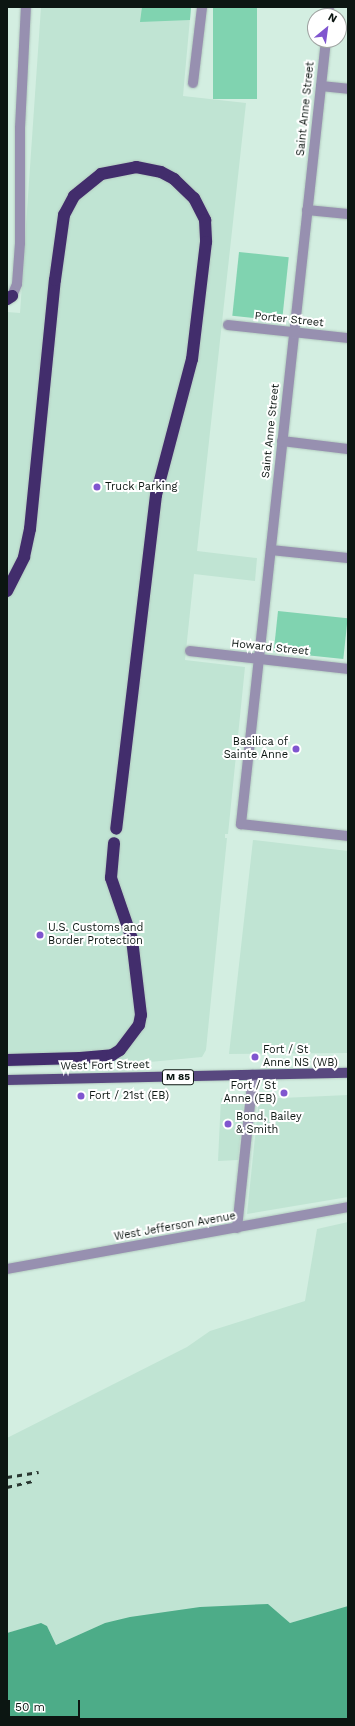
<!DOCTYPE html>
<html>
<head>
<meta charset="utf-8">
<style>
	body { margin:0 }
	#map { position:relative; width:355px; height:1726px; overflow:hidden; background:#d3eee1; font-family:"Work Sans",sans-serif }
	div>[style] { position:absolute }
	[style*='--x'] { left:calc(var(--x)*1px); top:calc(var(--y)*1px); width:calc(var(--w)*1px); rotate:calc(var(--a)*1deg) }
	.built>* { inset:0; background:#c0e4d3 }
	.green>* { inset:0; background:#80d3b0; transform-origin:0 0 }
	.water>* { inset:0; background:#4dac88 }
	.roads { filter:drop-shadow(0 0 1px #b3cbc0) drop-shadow(0 0 1px #b3cbc0) }
	.minor>* { height:10px; margin:-5px; padding:0 5px; transform-origin:5px; border-radius:5px; background:#9790b0 }
	.major>* { height:10px; margin:-5px; padding:0 5px; transform-origin:5px; border-radius:5px; background:#58487f }
	.highway>* { height:12px; margin:-6px; padding:0 6px; transform-origin:6px; border-radius:6px; background:#422d6c }
	.rail>* { height:3px; margin-top:-1.5px; transform-origin:0; background:repeating-linear-gradient(90deg,#293630 0 5px,transparent 0 10px) }
	.dots>* { width:11px; height:11px; translate:-50% -50%; box-sizing:border-box; border:2px solid #fff; border-radius:50% }
	span { translate:-50% -50%; white-space:nowrap; text-align:center; line-height:1.15; -webkit-text-stroke:4px #fff; paint-order:stroke }
	.shield-label span { padding:1px 3px; background:#fff; border:1px solid; border-radius:3px; -webkit-text-stroke-width:0 }
	.shield-label { font-size:10px; color:#0c1612; font-weight:700 }
	.street-label { font-size:11px; color:#0c1612 }
	.poi-label { font-size:11px; color:#0c1612 }
	.left { translate:0 -50%; text-align:left }
	.right { translate:-100% -50%; text-align:right }
	.frame { position:absolute; inset:0; border:8px solid #0c1612; pointer-events:none }
	.north { position:absolute; left:307px; top:8px; width:40px; height:40px; box-sizing:border-box; background:#fff; border:1px solid #9ea2a0; border-radius:50%; rotate:29deg; font-size:11px; font-weight:700; line-height:16px; text-align:center; color:#0c1612 }
	.north::after { content:''; display:block; margin:auto; width:14px; height:18px; background:#8056cf; clip-path:polygon(50% 0,100% 100%,50% 72%,0 100%) }
	.scale { position:absolute; left:8px; top:1700px; width:72px; height:18px; box-sizing:border-box; border:2px solid #0c1612; border-top:0; padding-left:5px; font-size:12px; line-height:14px; white-space:nowrap; color:#0c1612; -webkit-text-stroke:3px #fff; paint-order:stroke }
</style>
</head>
<body>
<div id="map">
	<div class="built">
		<i style="clip-path:polygon(41px 7px,191px 7px,183px 96px,246px 103px,197px 551px,257px 558px,255px 581px,194px 574px,185px 660px,245px 667px,228px 834px,225px 834px,225px 838px,227px 838px,206px 1050px,202px 1057px,129px 1064px,7px 1067px,7px 312px,20px 313px)"></i>
		<i style="clip-path:polygon(253px 840px,348px 851px,348px 1053px,229px 1054px)"></i>
		<i style="clip-path:polygon(348px 1095px,348px 1197px,247px 1214px,259px 1099px)"></i>
		<i style="clip-path:polygon(221px 1098px,244px 1098px,238px 1160px,218px 1161px)"></i>
		<i style="clip-path:polygon(348px 1222px,348px 1606px,290px 1623px,268px 1604px,105px 1623px,56px 1645px,47px 1626px,40px 1624px,7px 1633px,7px 1438px,187px 1347px,210px 1331px,305px 1301px,317px 1229px)"></i>
	</div>
	<div class="green">
		<i style="clip-path:polygon(142px 7px,191px 7px,190px 20px,140px 22px)"></i>
		<i style="left:213px;top:7px;width:44px;height:92px"></i>
		<i style="left:239px;top:252px;width:50px;height:64px;rotate:6deg"></i>
		<i style="left:278px;top:611px;width:70px;height:41px;rotate:6deg"></i>
	</div>
	<div class="water">
		<i style="clip-path:polygon(268px 1604px,290px 1623px,348px 1606px,348px 1719px,7px 1719px,7px 1633px,41px 1623px,47px 1626px,56px 1645px,105px 1623px,130px 1617px,200px 1607px)"></i>
	</div>
	<div class="roads">
		<div class="minor">
			<i style="--x:328;--y:16;--w:9;--a:-84"></i>
			<i style="--x:326;--y:40;--w:789;--a:96.19"></i>
			<i style="--x:241;--y:824;--w:108;--a:6.4"></i>
			<i style="--x:193;--y:83;--w:77;--a:-83.2"></i>
			<i style="--x:321;--y:86;--w:27;--a:6"></i>
			<i style="--x:307;--y:210;--w:41;--a:5.6"></i>
			<i style="--x:12;--y:296;--w:13;--a:-67"></i>
			<i style="--x:17;--y:284;--w:41;--a:-85.8"></i>
			<i style="--x:20;--y:243;--w:115;--a:-90"></i>
			<i style="--x:20;--y:128;--w:121;--a:-87.2"></i>
			<i style="--x:228;--y:325;--w:121;--a:6.2"></i>
			<i style="--x:282;--y:441;--w:66;--a:6.9"></i>
			<i style="--x:271;--y:550;--w:77;--a:5.9"></i>
			<i style="--x:190;--y:651;--w:159;--a:6.5"></i>
			<i style="--x:237;--y:1228;--w:154;--a:-84"></i>
			<i style="--x:7;--y:1269;--w:347;--a:-10.3"></i>
		</div>
		<div class="major">
			<i style="--x:7;--y:1080;--w:341;--a:-1.2"></i>
		</div>
		<div class="highway">
			<i style="--x:7;--y:299;--w:6;--a:-31"></i>
			<i style="--x:7;--y:591;--w:38;--a:-63"></i>
			<i style="--x:24;--y:557;--w:29;--a:-78"></i>
			<i style="--x:30;--y:529;--w:250;--a:-84.3"></i>
			<i style="--x:55;--y:280;--w:66;--a:-82.1"></i>
			<i style="--x:64;--y:215;--w:21;--a:-62"></i>
			<i style="--x:74;--y:196;--w:35;--a:-39"></i>
			<i style="--x:101;--y:174;--w:36;--a:-11"></i>
			<i style="--x:136;--y:167;--w:25;--a:11"></i>
			<i style="--x:161;--y:172;--w:15;--a:28"></i>
			<i style="--x:174;--y:179;--w:28;--a:44"></i>
			<i style="--x:194;--y:198;--w:25;--a:63"></i>
			<i style="--x:205;--y:220;--w:22;--a:87"></i>
			<i style="--x:206;--y:242;--w:118;--a:96.8"></i>
			<i style="--x:192;--y:359;--w:141;--a:104.8"></i>
			<i style="--x:156;--y:495;--w:336;--a:96.8"></i>
			<i style="--x:7;--y:1060;--w:73;--a:-1.6"></i>
			<i style="--x:80;--y:1058;--w:32;--a:-5"></i>
			<i style="--x:112;--y:1055;--w:9;--a:-32"></i>
			<i style="--x:120;--y:1050;--w:31;--a:-53"></i>
			<i style="--x:139;--y:1025;--w:10;--a:-79"></i>
			<i style="--x:141;--y:1015;--w:77;--a:-96.8"></i>
			<i style="--x:132;--y:939;--w:65;--a:-109"></i>
			<i style="--x:111;--y:878;--w:35;--a:-85"></i>
		</div>
	</div>
	<div class="rail">
		<i style="--x:7;--y:1477;--w:32;--a:-9"></i>
		<i style="--x:7;--y:1487;--w:26;--a:-13"></i>
	</div>
	<div class="dots">
		<i style="left:97px;top:487px;background:#8056cf"></i>
		<i style="left:296px;top:749px;background:#8056cf"></i>
		<i style="left:40px;top:935px;background:#8056cf"></i>
		<i style="left:255px;top:1057px;background:#8056cf"></i>
		<i style="left:284px;top:1093px;background:#8056cf"></i>
		<i style="left:81px;top:1096px;background:#8056cf"></i>
		<i style="left:228px;top:1124px;background:#8056cf"></i>
	</div>
	<div class="shield-label">
		<span style="left:178px;top:1077px">M 85</span>
	</div>
	<div class="street-label">
		<span style="left:306px;top:109px;rotate:-84deg">Saint Anne Street</span>
		<span style="left:289px;top:320px;rotate:6deg">Porter Street</span>
		<span style="left:271px;top:431px;rotate:-84deg">Saint Anne Street</span>
		<span style="left:270px;top:648px;rotate:6deg">Howard Street</span>
		<span style="left:105px;top:1066px;rotate:-1deg">West Fort Street</span>
		<span style="left:175px;top:1227px;rotate:-10deg">West Jefferson Avenue</span>
	</div>
	<div class="poi-label">
		<span class="left" style="left:105px;top:487px">Truck Parking</span>
		<span class="right" style="left:288px;top:749px">Basilica of<br>Sainte Anne</span>
		<span class="left" style="left:48px;top:935px">U.S. Customs and<br>Border Protection</span>
		<span class="left" style="left:263px;top:1057px">Fort / St<br>Anne NS (WB)</span>
		<span class="right" style="left:276px;top:1093px">Fort / St<br>Anne (EB)</span>
		<span class="left" style="left:89px;top:1096px">Fort / 21st (EB)</span>
		<span class="left" style="left:236px;top:1124px">Bond, Bailey<br>&amp; Smith</span>
	</div>
	<div class="frame"></div>
	<div class="north">N</div>
	<div class="scale">50 m</div>
</div>
</body>
</html>
